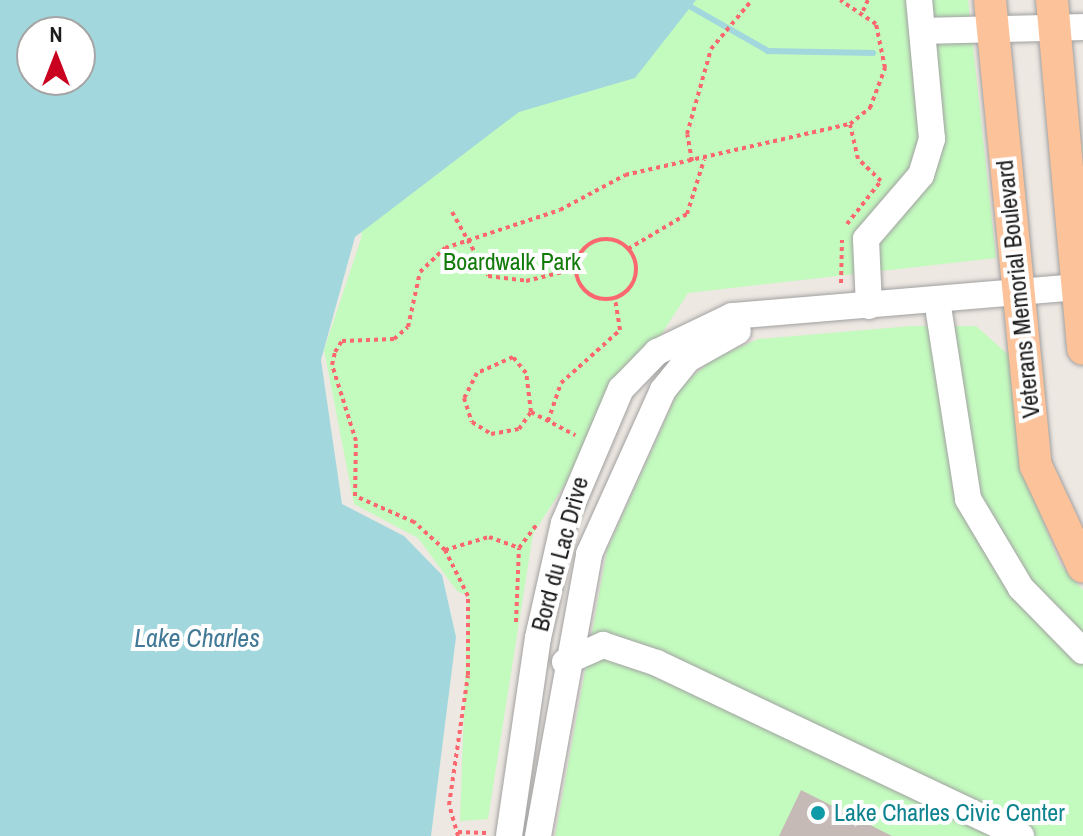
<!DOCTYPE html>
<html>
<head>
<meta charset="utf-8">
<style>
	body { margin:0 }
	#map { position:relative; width:1083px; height:836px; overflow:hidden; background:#eee8e2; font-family:"Archivo Narrow",sans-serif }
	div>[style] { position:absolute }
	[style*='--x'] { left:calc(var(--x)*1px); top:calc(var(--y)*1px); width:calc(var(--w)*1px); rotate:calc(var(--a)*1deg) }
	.park>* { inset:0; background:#c3fabe }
	.water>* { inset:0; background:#a2d8dd }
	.stream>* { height:6px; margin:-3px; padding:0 3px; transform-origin:3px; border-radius:3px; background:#a2d8dd }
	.building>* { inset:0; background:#c6bab6 }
	.path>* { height:4px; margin-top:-2px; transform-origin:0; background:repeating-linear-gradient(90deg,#fb676f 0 4px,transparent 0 8px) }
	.path>.ring { margin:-2px; padding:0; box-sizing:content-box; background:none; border:4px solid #fb676f; border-radius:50% }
	.roads { filter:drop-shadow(0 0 2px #a1a1a1) drop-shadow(0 0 2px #a1a1a1) }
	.minor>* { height:26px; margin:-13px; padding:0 13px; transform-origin:13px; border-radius:13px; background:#fff }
	.major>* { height:32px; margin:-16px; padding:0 16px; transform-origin:16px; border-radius:16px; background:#fcc299 }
	.dots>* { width:22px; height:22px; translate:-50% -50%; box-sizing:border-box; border:4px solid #fff; border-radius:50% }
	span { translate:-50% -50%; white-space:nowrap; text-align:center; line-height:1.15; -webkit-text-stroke:8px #fff; paint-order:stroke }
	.park-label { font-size:24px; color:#137b0a }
	.street-label { font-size:24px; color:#1d1d1d }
	.culture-label { font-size:24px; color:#0d838f }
	.left { translate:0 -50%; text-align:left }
	.water-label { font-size:26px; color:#417996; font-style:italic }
	.north { position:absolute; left:16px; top:16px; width:80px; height:80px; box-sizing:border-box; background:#fff; border:2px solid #a5a5a5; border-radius:50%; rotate:0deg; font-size:22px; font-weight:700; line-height:32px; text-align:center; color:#1d1d1d }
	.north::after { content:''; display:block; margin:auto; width:28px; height:36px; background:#ca0020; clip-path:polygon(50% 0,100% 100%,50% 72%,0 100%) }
</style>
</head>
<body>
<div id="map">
	<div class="park">
		<i style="clip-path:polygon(697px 0,968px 0,996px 258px,688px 293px,533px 534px,488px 819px,460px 821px,468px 596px,457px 591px,418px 538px,354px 504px,324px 350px,361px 239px,373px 130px)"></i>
		<i style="clip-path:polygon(912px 326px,976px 326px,1011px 357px,1032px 493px,1060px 564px,1083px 590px,1083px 836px,555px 836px,607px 550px,679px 389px,711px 360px,758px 339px)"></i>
	</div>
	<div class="water">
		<i style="clip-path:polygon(evenodd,0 0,696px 0,635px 78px,519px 112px,355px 237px,321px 360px,342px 504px,404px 536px,442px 575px,456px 637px,431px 836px,0 836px,0 0,32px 32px,80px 32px,80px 80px,32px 80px,32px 32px)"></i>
	</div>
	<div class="stream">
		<i style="--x:691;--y:7;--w:89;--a:29.7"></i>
		<i style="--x:768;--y:51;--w:105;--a:1.1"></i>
	</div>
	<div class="building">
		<i style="clip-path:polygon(801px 790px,892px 836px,779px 836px)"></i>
	</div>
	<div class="path">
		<i style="--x:863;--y:11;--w:12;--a:-66"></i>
		<i style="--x:692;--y:161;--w:27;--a:-100"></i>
		<i style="--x:687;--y:134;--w:88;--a:-74.2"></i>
		<i style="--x:711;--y:49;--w:64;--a:-50.1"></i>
		<i style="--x:452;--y:212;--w:73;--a:60.6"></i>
		<i style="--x:488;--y:276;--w:38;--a:7"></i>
		<i style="--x:526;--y:281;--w:50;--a:-13.8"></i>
		<i style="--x:847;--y:224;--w:55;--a:-51.7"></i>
		<i style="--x:881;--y:181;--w:32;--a:-136"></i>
		<i style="--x:858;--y:159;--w:35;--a:-103"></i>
		<i class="ring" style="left:576px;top:239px;width:56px;height:56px"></i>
		<i style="--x:628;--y:249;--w:69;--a:-30.7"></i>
		<i style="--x:687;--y:214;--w:57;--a:-72.5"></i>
		<i style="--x:841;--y:283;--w:43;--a:-88.7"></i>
		<i style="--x:531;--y:412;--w:39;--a:-97"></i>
		<i style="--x:526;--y:373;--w:21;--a:-129"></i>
		<i style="--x:513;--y:357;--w:39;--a:156"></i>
		<i style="--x:477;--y:373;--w:28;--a:117"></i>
		<i style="--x:464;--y:398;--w:25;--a:72"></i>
		<i style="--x:472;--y:422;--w:22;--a:32"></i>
		<i style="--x:491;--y:434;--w:28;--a:-10"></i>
		<i style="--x:519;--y:429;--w:21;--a:-55"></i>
		<i style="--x:531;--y:412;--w:50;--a:27.6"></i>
		<i style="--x:548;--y:421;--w:40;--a:-71.1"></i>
		<i style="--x:561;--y:383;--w:79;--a:-41.9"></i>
		<i style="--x:620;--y:330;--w:30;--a:-99"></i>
		<i style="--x:445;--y:550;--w:46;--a:-16.5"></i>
		<i style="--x:489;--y:537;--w:32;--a:20"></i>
		<i style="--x:519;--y:548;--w:31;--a:-53"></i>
		<i style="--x:516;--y:622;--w:74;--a:-87.7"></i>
		<i style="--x:458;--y:832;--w:28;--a:2"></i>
		<i style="--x:458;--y:836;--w:32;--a:-106"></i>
		<i style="--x:449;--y:805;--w:131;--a:-81.7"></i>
		<i style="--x:468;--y:675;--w:79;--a:-90"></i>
		<i style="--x:468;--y:596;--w:51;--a:-116.6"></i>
		<i style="--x:445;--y:550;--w:42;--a:-137.9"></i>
		<i style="--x:414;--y:522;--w:64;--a:-156.2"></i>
		<i style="--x:355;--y:496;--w:55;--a:-89"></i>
		<i style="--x:356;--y:441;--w:80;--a:-107.5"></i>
		<i style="--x:332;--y:365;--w:13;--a:-77"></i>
		<i style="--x:335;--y:352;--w:13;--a:-58"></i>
		<i style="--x:342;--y:341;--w:52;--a:-2.2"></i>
		<i style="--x:394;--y:339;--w:18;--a:-41"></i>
		<i style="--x:408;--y:327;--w:56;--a:-77.7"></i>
		<i style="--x:420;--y:272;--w:35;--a:-44"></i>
		<i style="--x:445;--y:248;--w:121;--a:-18.3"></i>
		<i style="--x:560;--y:210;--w:74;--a:-28.3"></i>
		<i style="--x:625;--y:175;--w:231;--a:-12.8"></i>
		<i style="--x:850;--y:124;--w:26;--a:-39"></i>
		<i style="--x:870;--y:108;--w:43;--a:-69.4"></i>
		<i style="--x:885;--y:68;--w:45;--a:-101.6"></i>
		<i style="--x:876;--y:24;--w:43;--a:-146.3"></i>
	</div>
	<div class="roads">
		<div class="minor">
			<i style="--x:923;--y:31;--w:160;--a:-1.4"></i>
			<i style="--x:937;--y:300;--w:201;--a:81.1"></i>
			<i style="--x:968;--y:499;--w:104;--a:59.2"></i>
			<i style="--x:1021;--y:588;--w:88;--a:45.5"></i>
			<i style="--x:869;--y:306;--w:67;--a:-92.6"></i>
			<i style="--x:866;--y:239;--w:84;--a:-49.3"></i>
			<i style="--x:921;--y:175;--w:38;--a:-73"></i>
			<i style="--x:932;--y:139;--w:140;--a:-95.3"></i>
			<i style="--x:565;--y:662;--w:42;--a:-24.1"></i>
			<i style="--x:603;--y:645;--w:57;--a:18.4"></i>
			<i style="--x:657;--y:663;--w:403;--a:25.4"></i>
			<i style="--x:509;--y:836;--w:200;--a:-81.7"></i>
			<i style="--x:538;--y:638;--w:118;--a:-77.3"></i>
			<i style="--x:564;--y:523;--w:146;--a:-67"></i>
			<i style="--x:621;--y:389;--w:52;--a:-45.8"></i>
			<i style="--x:657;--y:352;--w:83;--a:-25.6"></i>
			<i style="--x:732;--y:316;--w:346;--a:-4.8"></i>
			<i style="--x:538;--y:836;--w:287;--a:-79.7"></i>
			<i style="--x:589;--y:554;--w:180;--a:-65.7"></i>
			<i style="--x:663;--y:390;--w:40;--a:-51"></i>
			<i style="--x:688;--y:359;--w:57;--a:-29.2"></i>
		</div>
		<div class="major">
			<i style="--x:990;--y:0;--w:468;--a:84.4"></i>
			<i style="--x:1036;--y:466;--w:111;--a:65"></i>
			<i style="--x:1052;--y:0;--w:350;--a:84.9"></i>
		</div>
	</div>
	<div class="dots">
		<i style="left:818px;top:813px;background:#0f9aa8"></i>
	</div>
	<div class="park-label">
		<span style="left:512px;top:262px">Boardwalk Park</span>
	</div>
	<div class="street-label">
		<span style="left:1018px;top:289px;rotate:-96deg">Veterans Memorial Boulevard</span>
		<span style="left:560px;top:554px;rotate:-75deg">Bord du Lac Drive</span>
	</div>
	<div class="culture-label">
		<span class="left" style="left:834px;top:813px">Lake Charles Civic Center</span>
	</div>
	<div class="water-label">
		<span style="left:197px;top:638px">Lake Charles</span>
	</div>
	<div class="north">N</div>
</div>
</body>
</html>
